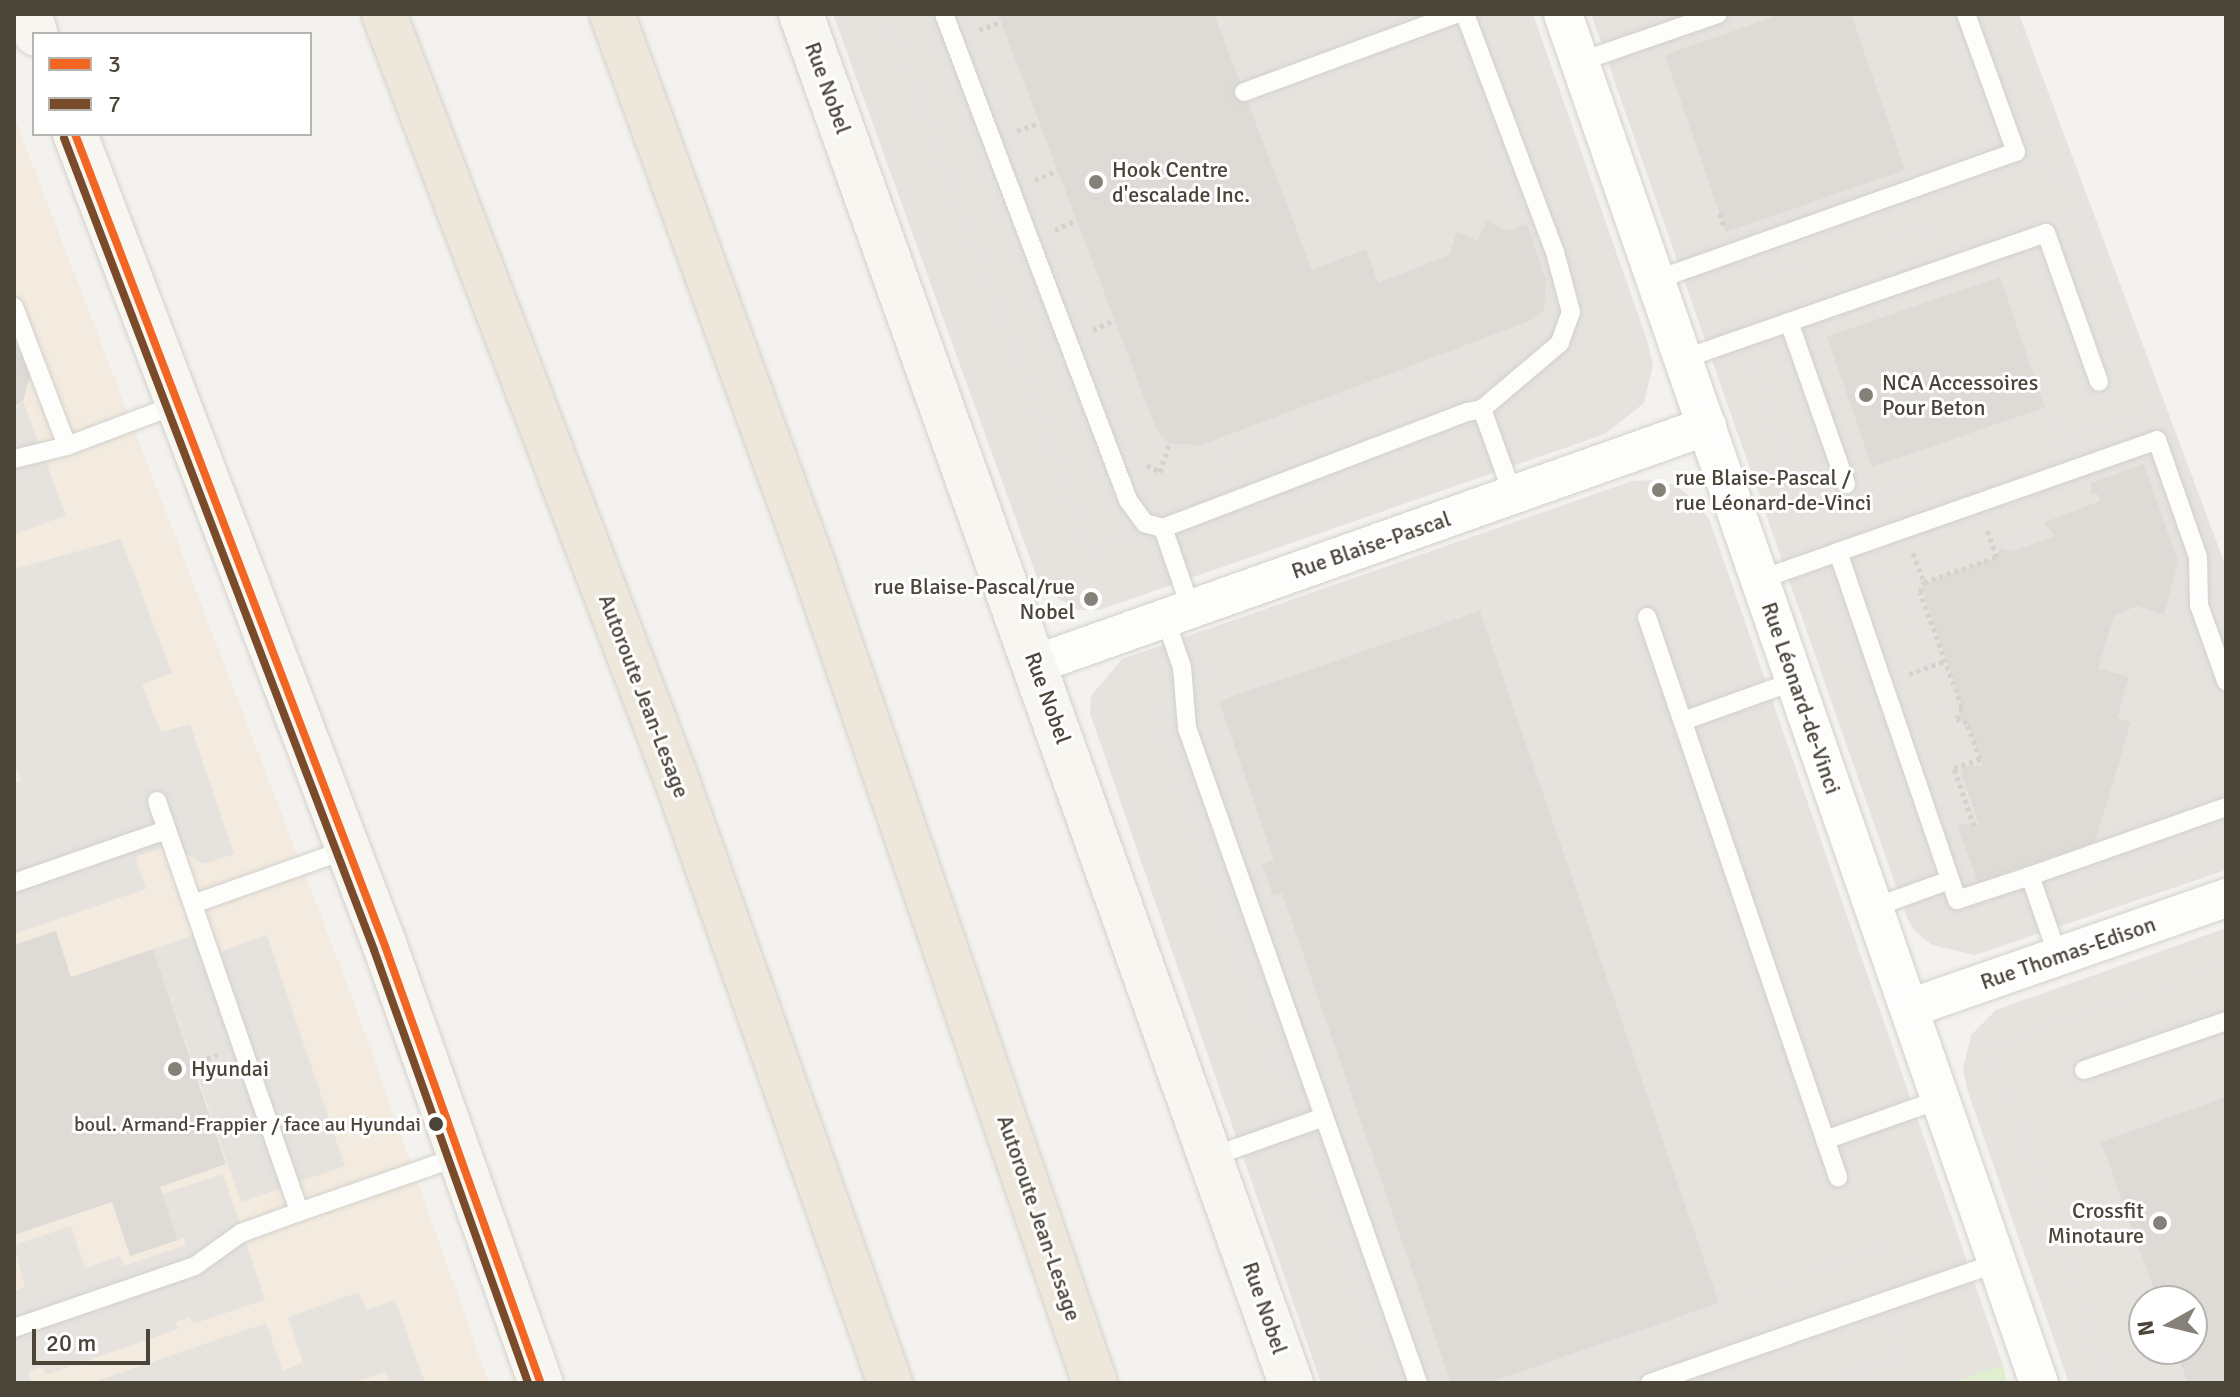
<!DOCTYPE html>
<html>
<head>
<meta charset="utf-8">
<style>
	body { margin:0 }
	#map { position:relative; width:2240px; height:1397px; overflow:hidden; background:#f4f2ee; font-family:Signika,sans-serif }
	div>[style] { position:absolute }
	[style*='--x'] { left:calc(var(--x)*1px); top:calc(var(--y)*1px); width:calc(var(--w)*1px); rotate:calc(var(--a)*1deg) }
	.commercial>* { inset:0; background:#f3ebdf }
	.industrial>* { inset:0; background:#e6e2de }
	.green>* { inset:0; background:#e1eecf }
	.parking>* { inset:0; background:#e6e3df; transform-origin:0 0 }
	.building>* { inset:0; background:#dedbd6; transform-origin:0 0 }
	.path>* { height:5px; margin-top:-2.5px; transform-origin:0; background:repeating-linear-gradient(90deg,#d3d2cc 0 4px,transparent 0 8px) }
	.roads { filter:drop-shadow(0 0 2px #d2d0cb) drop-shadow(0 0 2px #d2d0cb) }
	.lane>* { height:18px; margin:-9px; padding:0 9px; transform-origin:9px; border-radius:9px; background:#fdfdfc }
	.street>* { height:38px; margin:-19px; padding:0 19px; transform-origin:19px; border-radius:19px; background:#fdfdfc }
	.secondary>* { height:44px; margin:-22px; padding:0 22px; transform-origin:22px; border-radius:22px; background:#f7f6f1 }
	.highway>* { height:44px; margin:-22px; padding:0 22px; transform-origin:22px; border-radius:22px; background:#ede8db }
	.bus-1>* { height:8px; margin:-4px; padding:0 4px; transform-origin:4px; border-radius:4px; background:#f26522 }
	.bus-2>* { height:8px; margin:-4px; padding:0 4px; transform-origin:4px; border-radius:4px; background:#7a4b2a }
	.dots>* { width:22px; height:22px; translate:-50% -50%; box-sizing:border-box; border:4px solid #fff; border-radius:50% }
	span { translate:-50% -50%; white-space:nowrap; text-align:center; line-height:1.15; -webkit-text-stroke:6px #fff; paint-order:stroke }
	.bus-label { font-size:20px; color:#4b4439 }
	.right { translate:-100% -50%; text-align:right }
	.street-label { font-size:22px; color:#4b4439 }
	.poi-label { font-size:22px; color:#4b4439 }
	.left { translate:0 -50%; text-align:left }
	.frame { position:absolute; inset:0; border:16px solid #4b4439; pointer-events:none }
	.legend { position:absolute; left:32px; top:32px; width:280px; height:104px; box-sizing:border-box; background:#fff; border:2px solid #b7b4b0; margin:0; padding:10px 14px; list-style:none; font-size:24px; color:#4b4439 }
	.legend li { display:flex; align-items:center; gap:16px; height:40px }
	.legend b { width:40px; border:2px solid #b7b4b0 }
	.north { position:absolute; left:2128px; top:1285px; width:80px; height:80px; box-sizing:border-box; background:#fff; border:2px solid #b7b4b0; border-radius:50%; rotate:262deg; font-size:22px; font-weight:700; line-height:32px; text-align:center; color:#4b4439 }
	.north::after { content:''; display:block; margin:auto; width:28px; height:36px; background:#868178; clip-path:polygon(50% 0,100% 100%,50% 72%,0 100%) }
	.scale { position:absolute; left:32px; top:1329px; width:118px; height:36px; box-sizing:border-box; border:4px solid #4b4439; border-top:0; padding-left:10px; font-size:24px; line-height:28px; white-space:nowrap; color:#4b4439; -webkit-text-stroke:6px #fff; paint-order:stroke }
</style>
</head>
<body>
<div id="map">
	<div class="commercial">
		<i style="clip-path:polygon(14px 116px,352px 997px,489px 1383px,14px 1383px)"></i>
	</div>
	<div class="industrial">
		<i style="clip-path:polygon(833px 14px,1533px 14px,1647px 340px,1653px 364px,1644px 403px,1605px 434px,1099px 610px,1078px 610px,1056px 597px,1036px 575px)"></i>
		<i style="clip-path:polygon(1591px 14px,2019px 14px,2226px 567px,2226px 870px,1975px 955px,1932px 945px,1916px 932px,1907px 918px)"></i>
		<i style="clip-path:polygon(1654px 480px,1677px 486px,1697px 502px,1710px 521px,2003px 1365px,1951px 1383px,1321px 1383px,1090px 713px,1091px 696px,1122px 659px,1632px 481px)"></i>
		<i style="clip-path:polygon(evenodd,2226px 928px,2226px 1383px,2069px 1383px,1967px 1089px,1963px 1069px,1971px 1035px,1996px 1010px,2226px 928px,2144px 1301px,2192px 1301px,2192px 1349px,2144px 1349px,2144px 1301px)"></i>
	</div>
	<div class="green">
		<i style="clip-path:polygon(2003px 1365px,2007px 1383px,1951px 1383px)"></i>
	</div>
	<div class="parking">
		<i style="clip-path:polygon(887px 14px,966px 14px,1141px 469px,1133px 536px,1093px 553px)"></i>
		<i style="clip-path:polygon(1214px 14px,1447px 14px,1527px 224px,1507px 231px,1487px 221px,1477px 241px,1457px 232px,1449px 255px,1378px 283px,1365px 250px,1312px 270px)"></i>
		<i style="clip-path:polygon(1887px 14px,1966px 14px,2008px 130px,2031px 121px,2055px 182px,2075px 176px,2083px 195px,2078px 216px,2150px 412px,2058px 444px,1990px 253px,1946px 268px,1929px 225px,1755px 280px,1745px 248px,1909px 190px,1855px 26px)"></i>
		<i style="clip-path:polygon(1797px 344px,1846px 484px,1909px 462px,1915px 481px,1804px 518px,1754px 361px)"></i>
		<i style="clip-path:polygon(1471px 352px,1482px 380px,1457px 435px,1244px 521px,1217px 449px)"></i>
		<i style="clip-path:polygon(23px 401px,66px 515px,14px 535px,14px 411px)"></i>
		<i style="left:2024px;top:487px;width:44px;height:164px;rotate:69deg"></i>
		<i style="clip-path:polygon(121px 539px,172px 673px,142px 685px,161px 732px,190px 724px,234px 854px,204px 864px,172px 845px,135px 857px,146px 889px,14px 934px,14px 784px,21px 781px,14px 761px,14px 569px)"></i>
		<i style="clip-path:polygon(1849px 586px,1856px 604px,1905px 588px,1968px 757px,1943px 768px,1959px 817px,1933px 828px,1941px 853px,1925px 859px,1830px 592px)"></i>
		<i style="clip-path:polygon(2224px 595px,2226px 833px,2065px 890px,2058px 866px,2092px 854px,2130px 724px,2117px 717px,2129px 678px,2098px 668px,2114px 616px,2137px 606px,2164px 615px)"></i>
		<i style="clip-path:polygon(1212px 670px,1274px 860px,1247px 870px,1258px 902px,1282px 893px,1451px 1383px,1391px 1383px,1318px 1169px,1331px 1163px,1303px 1087px,1288px 1092px,1150px 693px)"></i>
		<i style="clip-path:polygon(202px 932px,210px 955px,267px 935px,345px 1166px,241px 1202px,153px 949px)"></i>
		<i style="clip-path:polygon(2226px 964px,2226px 1097px,2102px 1142px,2158px 1301px,2144px 1301px,2144px 1349px,2175px 1349px,2188px 1383px,2109px 1383px,1992px 1047px)"></i>
		<i style="clip-path:polygon(223px 1174px,265px 1300px,193px 1324px,189px 1317px,176px 1322px,178px 1329px,46px 1375px,42px 1367px,28px 1372px,31px 1381px,14px 1383px,14px 1291px,25px 1287px,14px 1245px,71px 1226px,85px 1268px,120px 1256px,124px 1266px,186px 1245px,184px 1237px,178px 1240px,162px 1194px)"></i>
		<i style="clip-path:polygon(1906px 1240px,1925px 1288px,1885px 1302px,1901px 1356px,1823px 1383px,1488px 1383px)"></i>
		<i style="clip-path:polygon(359px 1292px,366px 1310px,395px 1300px,425px 1383px,382px 1383px,388px 1381px,386px 1372px,351px 1383px,90px 1383px,266px 1323px,283px 1371px,303px 1363px,288px 1317px)"></i>
	</div>
	<div class="building">
		<i style="clip-path:polygon(998px 14px,1214px 14px,1312px 270px,1366px 249px,1378px 283px,1449px 255px,1457px 231px,1477px 241px,1487px 221px,1507px 231px,1527px 224px,1546px 280px,1544px 311px,1532px 320px,1201px 445px,1169px 444px,1157px 431px)"></i>
		<i style="clip-path:polygon(1782px 14px,1851px 14px,1905px 170px,1726px 232px,1665px 55px)"></i>
		<i style="left:2000px;top:277px;width:138px;height:183px;rotate:71deg"></i>
		<i style="clip-path:polygon(14px 341px,31px 373px,23px 401px,14px 407px)"></i>
		<i style="clip-path:polygon(2144px 464px,2178px 562px,2164px 615px,2137px 606px,2114px 616px,2098px 668px,2129px 677px,2117px 717px,2131px 723px,2095px 842px,1978px 882px,1958px 829px,1961px 824px,1979px 824px,1961px 772px,1964px 766px,1983px 766px,1967px 723px,1957px 719px,1962px 707px,1921px 585px,1997px 557px,2000px 548px,2011px 552px,2055px 536px,2043px 523px,2100px 501px,2098px 494px,2091px 495px,2091px 483px)"></i>
		<i style="clip-path:polygon(1480px 611px,1719px 1303px,1488px 1383px,1451px 1383px,1282px 893px,1273px 896px,1262px 864px,1274px 860px,1219px 701px)"></i>
		<i style="clip-path:polygon(56px 931px,71px 977px,153px 949px,226px 1164px,160px 1187px,178px 1240px,130px 1256px,112px 1202px,14px 1235px,14px 945px)"></i>
		<i style="clip-path:polygon(2226px 1097px,2226px 1383px,2188px 1383px,2175px 1349px,2192px 1349px,2192px 1301px,2158px 1301px,2101px 1142px)"></i>
	</div>
	<div class="path">
		<i style="--x:979;--y:30;--w:23;--a:-20"></i>
		<i style="--x:1017;--y:131;--w:23;--a:-20"></i>
		<i style="--x:1035;--y:180;--w:25;--a:-23"></i>
		<i style="--x:1720;--y:213;--w:15;--a:74"></i>
		<i style="--x:1055;--y:230;--w:23;--a:-25"></i>
		<i style="--x:1093;--y:330;--w:23;--a:-25"></i>
		<i style="--x:1147;--y:465;--w:15;--a:28"></i>
		<i style="--x:1160;--y:472;--w:29;--a:-72"></i>
		<i style="--x:1913;--y:553;--w:31;--a:69"></i>
		<i style="--x:1909;--y:674;--w:38;--a:-20"></i>
		<i style="--x:1974;--y:826;--w:61;--a:-109"></i>
		<i style="--x:1954;--y:768;--w:28;--a:-19"></i>
		<i style="--x:1980;--y:759;--w:38;--a:-110"></i>
		<i style="--x:1967;--y:723;--w:11;--a:-158"></i>
		<i style="--x:1957;--y:719;--w:13;--a:-67"></i>
		<i style="--x:1962;--y:707;--w:122;--a:-110.1"></i>
		<i style="--x:1920;--y:592;--w:11;--a:-68"></i>
		<i style="--x:1924;--y:582;--w:77;--a:-18.9"></i>
		<i style="--x:1997;--y:557;--w:29;--a:-110"></i>
		<i style="--x:192;--y:1064;--w:27;--a:-20"></i>
		<i style="--x:2106;--y:1242;--w:28;--a:-18"></i>
	</div>
	<div class="roads">
		<div class="lane">
			<i style="--x:944;--y:14;--w:520;--a:69.26"></i>
			<i style="--x:1128;--y:500;--w:29;--a:54"></i>
			<i style="--x:1145;--y:523;--w:19;--a:16"></i>
			<i style="--x:1465;--y:14;--w:254;--a:69.3"></i>
			<i style="--x:1555;--y:252;--w:62;--a:75.1"></i>
			<i style="--x:1571;--y:312;--w:33;--a:110"></i>
			<i style="--x:1560;--y:343;--w:102;--a:139.8"></i>
			<i style="--x:1579;--y:62;--w:147;--a:-19.1"></i>
			<i style="--x:1244;--y:92;--w:226;--a:-20.2"></i>
			<i style="--x:1656;--y:280;--w:382;--a:-19.6"></i>
			<i style="--x:2016;--y:152;--w:147;--a:-109.9"></i>
			<i style="--x:14;--y:307;--w:149;--a:69.1"></i>
			<i style="--x:1789;--y:322;--w:272;--a:-19.1"></i>
			<i style="--x:2046;--y:233;--w:158;--a:70.4"></i>
			<i style="--x:1683;--y:359;--w:112;--a:-19.2"></i>
			<i style="--x:1789;--y:322;--w:172;--a:70.6"></i>
			<i style="--x:14;--y:459;--w:55;--a:-13.8"></i>
			<i style="--x:67;--y:446;--w:119;--a:-20.7"></i>
			<i style="--x:1838;--y:552;--w:338;--a:-19.3"></i>
			<i style="--x:2157;--y:440;--w:124;--a:70.7"></i>
			<i style="--x:2198;--y:557;--w:48;--a:88.8"></i>
			<i style="--x:2199;--y:605;--w:81;--a:70.4"></i>
			<i style="--x:1759;--y:580;--w:84;--a:-19.5"></i>
			<i style="--x:1838;--y:552;--w:368;--a:71.1"></i>
			<i style="--x:1957;--y:900;--w:77;--a:-18.2"></i>
			<i style="--x:2030;--y:876;--w:85;--a:70.7"></i>
			<i style="--x:1191;--y:609;--w:86;--a:-109.1"></i>
			<i style="--x:1163;--y:528;--w:325;--a:-20.9"></i>
			<i style="--x:1467;--y:412;--w:15;--a:-11"></i>
			<i style="--x:1482;--y:409;--w:91;--a:70.2"></i>
			<i style="--x:1647;--y:617;--w:592;--a:71.17"></i>
			<i style="--x:1165;--y:618;--w:52;--a:70.9"></i>
			<i style="--x:1182;--y:667;--w:61;--a:85.3"></i>
			<i style="--x:1187;--y:728;--w:695;--a:70.57"></i>
			<i style="--x:1683;--y:721;--w:119;--a:-19.7"></i>
			<i style="--x:157;--y:801;--w:435;--a:70.9"></i>
			<i style="--x:299;--y:1212;--w:171;--a:-19.1"></i>
			<i style="--x:2030;--y:876;--w:208;--a:-19.4"></i>
			<i style="--x:14;--y:883;--w:161;--a:-19.2"></i>
			<i style="--x:193;--y:904;--w:164;--a:-19.5"></i>
			<i style="--x:1875;--y:907;--w:80;--a:-19.8"></i>
			<i style="--x:2084;--y:1070;--w:150;--a:-19"></i>
			<i style="--x:1825;--y:1140;--w:123;--a:-19.5"></i>
			<i style="--x:1211;--y:1157;--w:120;--a:-19.5"></i>
			<i style="--x:14;--y:1328;--w:191;--a:-18.9"></i>
			<i style="--x:195;--y:1266;--w:57;--a:-35.7"></i>
			<i style="--x:241;--y:1233;--w:62;--a:-19.9"></i>
			<i style="--x:1650;--y:1383;--w:367;--a:-19.1"></i>
		</div>
		<div class="street">
			<i style="--x:1563;--y:14;--w:1449;--a:70.83"></i>
			<i style="--x:1036;--y:664;--w:712;--a:-19.53"></i>
			<i style="--x:1910;--y:1008;--w:335;--a:-19.2"></i>
		</div>
		<div class="secondary">
			<i style="--x:29;--y:14;--w:21;--a:71"></i>
			<i style="--x:801;--y:14;--w:1454;--a:70.31"></i>
			<i style="--x:75;--y:134;--w:869;--a:69.1"></i>
			<i style="--x:385;--y:946;--w:464;--a:70.4"></i>
		</div>
		<div class="highway">
			<i style="--x:384;--y:14;--w:818;--a:69.08"></i>
			<i style="--x:676;--y:778;--w:642;--a:70.52"></i>
			<i style="--x:612;--y:14;--w:583;--a:69.95"></i>
			<i style="--x:812;--y:562;--w:868;--a:70.98"></i>
		</div>
	</div>
	<div class="bus-1">
		<i style="--x:75;--y:134;--w:869;--a:69.1"></i>
		<i style="--x:385;--y:946;--w:464;--a:70.4"></i>
	</div>
	<div class="bus-2">
		<i style="--x:64;--y:138;--w:869;--a:69.1"></i>
		<i style="--x:374;--y:950;--w:460;--a:70.4"></i>
	</div>
	<div class="dots">
		<i style="left:1096px;top:182px;background:#868178"></i>
		<i style="left:1866px;top:395px;background:#868178"></i>
		<i style="left:1659px;top:490px;background:#868178"></i>
		<i style="left:1091px;top:599px;background:#868178"></i>
		<i style="left:175px;top:1069px;background:#868178"></i>
		<i style="left:436px;top:1124px;background:#4b4439"></i>
		<i style="left:2160px;top:1223px;background:#868178"></i>
	</div>
	<div class="bus-label">
		<span class="right" style="left:421px;top:1124px">boul. Armand-Frappier / face au Hyundai</span>
	</div>
	<div class="street-label">
		<span style="left:828px;top:88px;rotate:70deg">Rue Nobel</span>
		<span style="left:1371px;top:545px;rotate:-19deg">Rue Blaise-Pascal</span>
		<span style="left:644px;top:696px;rotate:69deg">Autoroute Jean-Lesage</span>
		<span style="left:1048px;top:698px;rotate:70deg">Rue Nobel</span>
		<span style="left:1801px;top:698px;rotate:71deg">Rue Léonard-de-Vinci</span>
		<span style="left:2068px;top:953px;rotate:-19deg">Rue Thomas-Edison</span>
		<span style="left:1039px;top:1218px;rotate:71deg">Autoroute Jean-Lesage</span>
		<span style="left:1265px;top:1308px;rotate:71deg">Rue Nobel</span>
	</div>
	<div class="poi-label">
		<span class="left" style="left:1112px;top:182px">Hook Centre<br>d'escalade Inc.</span>
		<span class="left" style="left:1882px;top:395px">NCA Accessoires<br>Pour Beton</span>
		<span class="left" style="left:1675px;top:490px">rue Blaise-Pascal /<br>rue Léonard-de-Vinci</span>
		<span class="right" style="left:1075px;top:599px">rue Blaise-Pascal/rue<br>Nobel</span>
		<span class="left" style="left:191px;top:1069px">Hyundai</span>
		<span class="right" style="left:2144px;top:1223px">Crossfit<br>Minotaure</span>
	</div>
	<div class="frame"></div>
	<ul class="legend">
	<li><b style="height:10px;background:#f26522"></b>3</li>
	<li><b style="height:10px;background:#7a4b2a"></b>7</li>
	</ul>
	<div class="north">N</div>
	<div class="scale">20 m</div>
</div>
</body>
</html>
